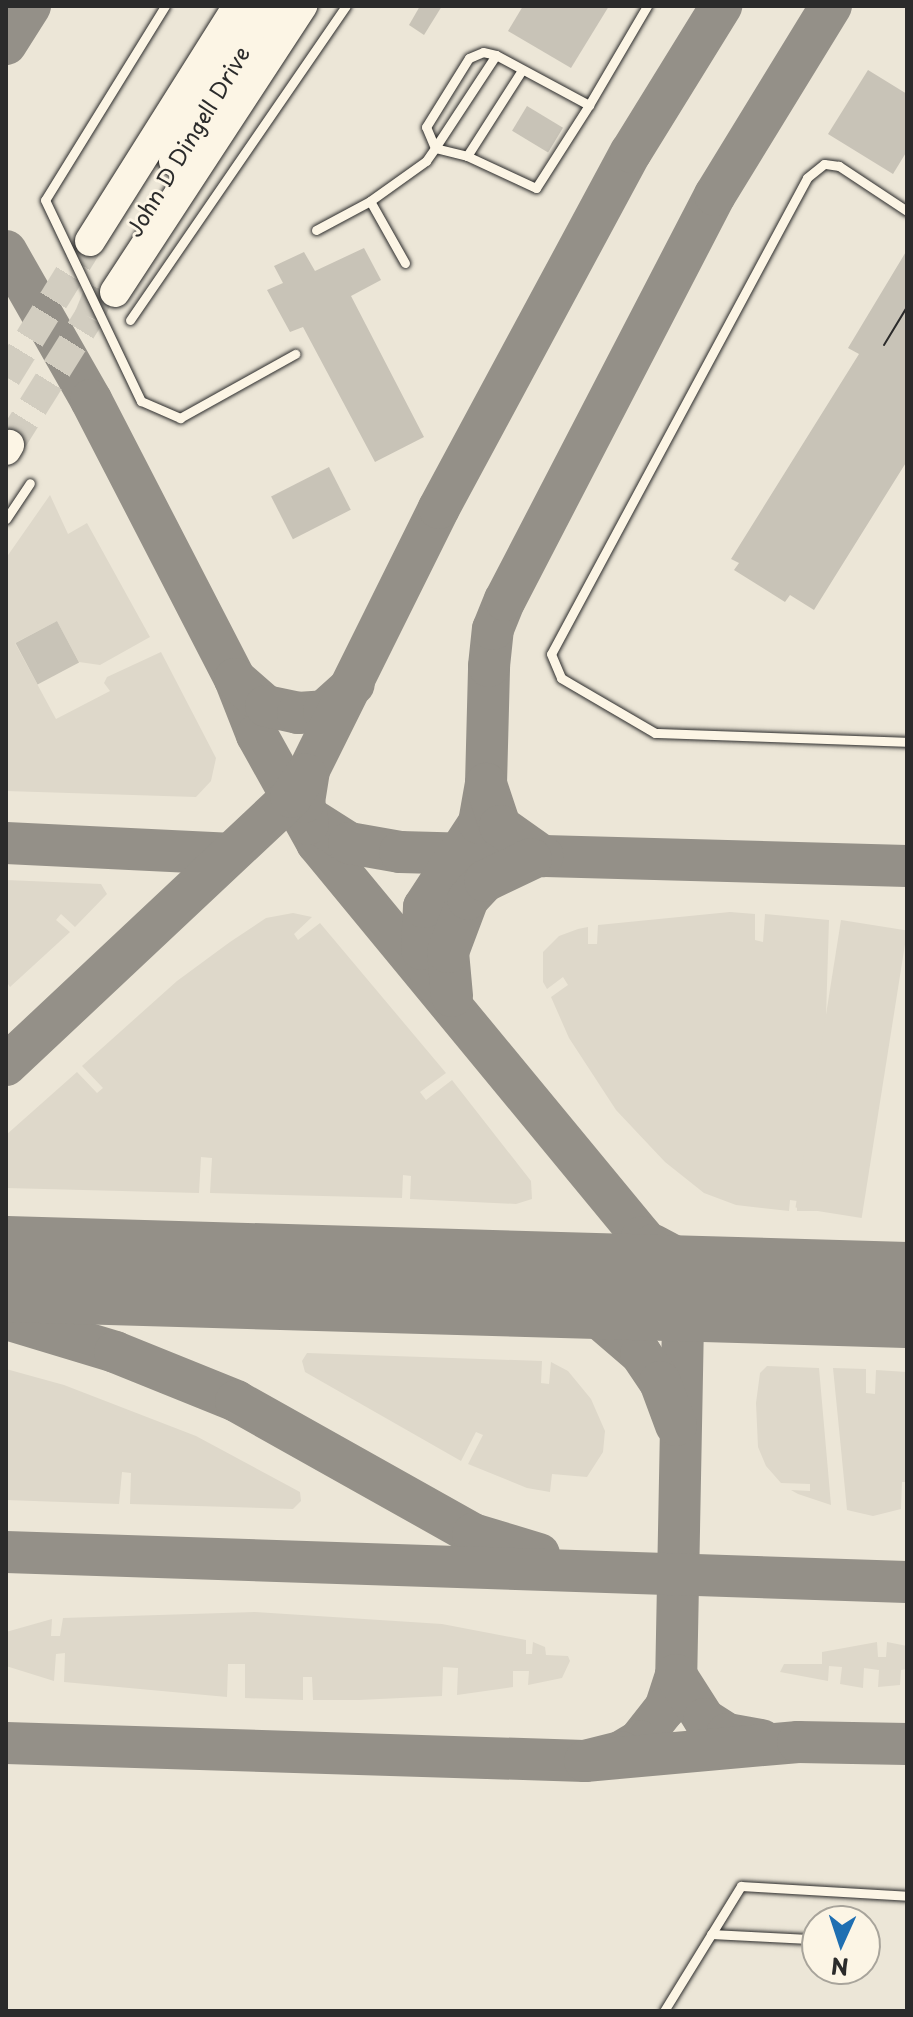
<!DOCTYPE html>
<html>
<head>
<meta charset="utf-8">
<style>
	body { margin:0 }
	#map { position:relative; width:913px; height:2017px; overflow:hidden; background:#fcf5e5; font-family:"Playpen Sans",sans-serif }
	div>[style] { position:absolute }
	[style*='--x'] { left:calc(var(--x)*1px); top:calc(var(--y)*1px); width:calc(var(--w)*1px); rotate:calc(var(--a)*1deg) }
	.built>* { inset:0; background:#ece6d7 }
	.green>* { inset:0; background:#ded8ca; transform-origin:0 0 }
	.taxiway>* { height:42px; margin:-21px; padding:0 21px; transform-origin:21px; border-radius:21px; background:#949088 }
	.runway>* { height:106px; margin:-53px; padding:0 53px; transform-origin:53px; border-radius:53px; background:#949088 }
	.building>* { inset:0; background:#c8c3b7; transform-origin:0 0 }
	.trunk-tunnel>* { height:30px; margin-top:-15px; transform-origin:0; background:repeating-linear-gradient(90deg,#d2cdc0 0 30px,transparent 0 45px) }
	.roads { filter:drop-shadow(0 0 2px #2b2b2b) drop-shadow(0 0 2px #2b2b2b) }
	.service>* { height:9px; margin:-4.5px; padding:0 4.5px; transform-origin:4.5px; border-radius:4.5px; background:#fcf5e5 }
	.trunk>* { height:30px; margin:-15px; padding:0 15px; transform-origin:15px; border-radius:15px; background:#fcf5e5 }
	.tram>* { height:2px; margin:-1px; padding:0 1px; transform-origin:1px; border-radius:1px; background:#2b2b2b }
	span { translate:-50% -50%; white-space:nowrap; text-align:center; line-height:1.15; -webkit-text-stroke:6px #fcf5e5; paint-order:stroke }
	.street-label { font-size:22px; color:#2b2b2b }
	.frame { position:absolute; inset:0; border:8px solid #2b2b2b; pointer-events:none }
	.north { position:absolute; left:801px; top:1905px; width:80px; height:80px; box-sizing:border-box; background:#fcf5e5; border:2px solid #a8a49b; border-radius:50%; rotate:183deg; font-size:22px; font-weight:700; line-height:32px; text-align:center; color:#2b2b2b }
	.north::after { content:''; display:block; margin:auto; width:28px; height:36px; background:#1f6fb2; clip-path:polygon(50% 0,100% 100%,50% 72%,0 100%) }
</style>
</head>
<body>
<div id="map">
	<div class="built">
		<i style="clip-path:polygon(evenodd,6px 6px,907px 6px,907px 2011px,6px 2011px,6px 6px,817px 1921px,865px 1921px,865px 1969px,817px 1969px,817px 1921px)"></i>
	</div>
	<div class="green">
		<i style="clip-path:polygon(50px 495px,68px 534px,87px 523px,150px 637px,100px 665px,79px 662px,57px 621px,15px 643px,56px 719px,110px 691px,104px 683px,107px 677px,161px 652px,216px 758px,211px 781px,196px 797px,6px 791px,6px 558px)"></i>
		<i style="clip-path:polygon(6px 880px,101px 884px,107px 894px,75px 927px,61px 914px,56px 920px,70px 932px,10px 987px,6px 981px)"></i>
		<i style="clip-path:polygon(730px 912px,755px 914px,755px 940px,763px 942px,765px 914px,829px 920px,820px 1211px,797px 1211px,797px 1201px,790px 1200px,789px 1211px,736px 1205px,704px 1193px,665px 1162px,616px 1110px,569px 1038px,551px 997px,568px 985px,563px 977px,547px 989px,543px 982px,543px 952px,559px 936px,578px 929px,588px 927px,588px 944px,597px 944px,598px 925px)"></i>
		<i style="clip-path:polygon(293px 913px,312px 917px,294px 934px,298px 940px,320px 923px,446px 1073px,420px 1092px,426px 1100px,452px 1080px,531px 1181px,532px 1199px,516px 1204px,410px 1199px,411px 1176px,403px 1175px,402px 1198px,210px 1193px,212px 1158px,201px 1157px,199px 1193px,6px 1188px,6px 1135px,77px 1072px,97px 1093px,103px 1088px,82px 1066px,177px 981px,230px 942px,266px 918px)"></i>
		<i style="left:841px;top:920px;width:67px;height:291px;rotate:9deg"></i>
		<i style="clip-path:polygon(307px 1353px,542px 1361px,541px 1383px,549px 1384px,551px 1362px,568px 1371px,591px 1399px,605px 1431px,603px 1452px,587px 1477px,552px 1474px,550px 1492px,527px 1488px,468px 1464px,483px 1435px,476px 1432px,461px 1461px,305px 1372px,302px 1361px)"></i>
		<i style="clip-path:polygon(767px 1366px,819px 1368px,831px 1505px,798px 1494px,791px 1490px,810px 1491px,810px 1484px,781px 1483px,766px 1466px,758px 1447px,756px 1403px,760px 1373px)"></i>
		<i style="clip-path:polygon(833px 1368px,866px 1369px,866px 1393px,875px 1394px,876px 1370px,907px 1372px,907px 1482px,902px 1482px,901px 1509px,873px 1516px,847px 1510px)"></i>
		<i style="clip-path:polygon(6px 1369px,64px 1385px,196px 1436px,300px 1492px,301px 1501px,293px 1509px,130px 1504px,131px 1473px,122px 1472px,119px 1504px,6px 1500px)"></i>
		<i style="clip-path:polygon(255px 1612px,442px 1624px,526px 1640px,526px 1654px,532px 1654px,533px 1642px,545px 1647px,546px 1655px,568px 1656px,570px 1661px,562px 1678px,528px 1685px,529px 1671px,513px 1671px,513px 1687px,457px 1695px,458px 1668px,443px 1667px,442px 1696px,359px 1700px,313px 1700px,312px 1677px,303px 1677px,303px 1700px,245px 1698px,245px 1664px,228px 1664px,227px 1697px,64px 1682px,65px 1653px,56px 1654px,54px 1681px,6px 1666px,6px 1632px,52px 1619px,51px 1636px,60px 1636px,63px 1618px)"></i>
		<i style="clip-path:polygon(877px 1642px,878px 1657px,886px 1657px,887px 1642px,907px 1646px,907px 1669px,901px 1670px,900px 1685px,878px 1687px,879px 1670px,864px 1668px,863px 1688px,840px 1684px,842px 1667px,829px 1666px,828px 1681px,780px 1672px,784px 1664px,822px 1664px,822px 1652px)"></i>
	</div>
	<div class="taxiway">
		<i style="--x:6;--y:44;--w:45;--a:-57.7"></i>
		<i style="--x:6;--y:251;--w:172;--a:60.3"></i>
		<i style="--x:91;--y:400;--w:314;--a:62.7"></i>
		<i style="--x:235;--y:679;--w:60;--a:68.6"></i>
		<i style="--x:257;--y:735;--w:124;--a:60.9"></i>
		<i style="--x:317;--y:843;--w:511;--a:50.48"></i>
		<i style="--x:642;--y:1237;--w:61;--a:56.3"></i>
		<i style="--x:676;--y:1288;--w:35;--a:78"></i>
		<i style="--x:683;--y:1322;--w:353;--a:91.1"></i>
		<i style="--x:676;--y:1675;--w:35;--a:108"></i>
		<i style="--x:665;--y:1708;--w:42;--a:128.2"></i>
		<i style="--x:639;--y:1741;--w:21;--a:149"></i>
		<i style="--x:621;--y:1752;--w:37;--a:166"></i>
		<i style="--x:235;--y:679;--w:41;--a:41.1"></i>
		<i style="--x:266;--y:706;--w:33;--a:12"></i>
		<i style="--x:298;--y:713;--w:26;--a:-4"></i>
		<i style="--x:324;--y:711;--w:40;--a:-42"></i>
		<i style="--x:486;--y:784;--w:118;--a:-88.5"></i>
		<i style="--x:489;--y:666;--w:37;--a:-84"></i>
		<i style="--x:493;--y:629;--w:31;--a:-68"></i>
		<i style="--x:505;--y:600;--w:456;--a:-62.6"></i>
		<i style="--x:715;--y:195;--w:222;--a:-58.5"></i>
		<i style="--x:308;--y:817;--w:49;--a:32.4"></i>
		<i style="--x:349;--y:843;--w:52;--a:10"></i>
		<i style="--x:400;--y:852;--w:507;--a:1.58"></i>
		<i style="--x:308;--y:824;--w:22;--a:-100"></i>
		<i style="--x:304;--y:802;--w:32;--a:-81"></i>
		<i style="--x:309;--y:770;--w:292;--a:-63.6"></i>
		<i style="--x:439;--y:508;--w:404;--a:-61.7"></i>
		<i style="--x:631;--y:152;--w:172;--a:-58.3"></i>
		<i style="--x:6;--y:843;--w:222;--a:2.8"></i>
		<i style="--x:434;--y:982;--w:35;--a:-110"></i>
		<i style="--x:422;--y:949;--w:42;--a:-87.3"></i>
		<i style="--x:424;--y:907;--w:100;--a:-56.8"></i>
		<i style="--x:479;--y:823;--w:40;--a:-80"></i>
		<i style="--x:486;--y:784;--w:44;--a:71.6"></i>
		<i style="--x:500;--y:826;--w:52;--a:35.5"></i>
		<i style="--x:452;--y:996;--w:44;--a:-95.2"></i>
		<i style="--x:448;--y:952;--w:57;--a:-69.3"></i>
		<i style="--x:468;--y:899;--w:25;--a:-47"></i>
		<i style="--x:485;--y:881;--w:51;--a:-25.6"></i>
		<i style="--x:6;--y:1065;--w:391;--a:-43.2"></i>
		<i style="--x:291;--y:797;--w:27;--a:-57"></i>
		<i style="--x:653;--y:1245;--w:72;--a:28"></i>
		<i style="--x:717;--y:1279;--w:71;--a:9.7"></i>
		<i style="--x:442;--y:1281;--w:108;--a:8"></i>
		<i style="--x:549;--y:1296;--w:52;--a:22.6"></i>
		<i style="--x:597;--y:1316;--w:58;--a:40.8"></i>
		<i style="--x:641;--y:1354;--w:34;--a:56"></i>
		<i style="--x:660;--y:1382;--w:46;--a:69.6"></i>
		<i style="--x:6;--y:1319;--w:114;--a:16.8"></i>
		<i style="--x:115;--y:1352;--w:131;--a:22"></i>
		<i style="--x:236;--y:1401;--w:272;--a:29.3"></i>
		<i style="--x:473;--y:1534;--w:69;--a:16.9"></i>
		<i style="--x:6;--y:1552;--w:901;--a:1.91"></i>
		<i style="--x:676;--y:1675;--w:52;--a:57.5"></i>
		<i style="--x:704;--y:1719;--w:27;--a:33"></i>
		<i style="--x:727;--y:1734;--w:35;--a:10"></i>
		<i style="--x:6;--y:1743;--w:579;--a:1.78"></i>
		<i style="--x:585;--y:1761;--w:214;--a:-5.1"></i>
		<i style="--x:798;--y:1742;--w:109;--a:1.1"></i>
	</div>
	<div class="runway">
		<i style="--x:6;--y:1269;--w:901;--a:1.65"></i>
	</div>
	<div class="building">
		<i style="clip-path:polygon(420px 6px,442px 6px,424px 35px,409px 25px)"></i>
		<i style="clip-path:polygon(523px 6px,609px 6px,571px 68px,508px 31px)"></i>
		<i style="clip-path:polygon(868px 70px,907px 94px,907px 151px,893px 174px,828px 134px)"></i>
		<i style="left:527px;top:106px;width:42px;height:29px;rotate:31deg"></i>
		<i style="clip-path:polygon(364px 248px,381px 280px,351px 296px,424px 437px,375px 462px,303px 327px,290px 332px,267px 290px,283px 283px,274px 266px,304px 252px,315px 271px)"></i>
		<i style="clip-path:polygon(907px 250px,907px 461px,814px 610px,790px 595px,785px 602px,734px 570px,739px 563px,731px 559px,859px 354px,848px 348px)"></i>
		<i style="left:329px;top:467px;width:48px;height:65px;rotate:63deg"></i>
		<i style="left:57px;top:621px;width:47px;height:47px;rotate:62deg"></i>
	</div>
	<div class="trunk-tunnel">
		<i style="--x:6;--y:377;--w:160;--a:-58.3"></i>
		<i style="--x:9;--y:445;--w:151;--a:-58"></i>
		<i style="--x:89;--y:317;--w:44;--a:-67.5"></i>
	</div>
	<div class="roads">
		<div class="service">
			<i style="--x:165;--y:6;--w:228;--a:121.7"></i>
			<i style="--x:45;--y:200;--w:223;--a:64.5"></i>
			<i style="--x:141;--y:401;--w:43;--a:23.6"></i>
			<i style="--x:180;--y:418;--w:132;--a:-29.1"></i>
			<i style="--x:496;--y:55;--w:111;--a:123.3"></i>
			<i style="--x:435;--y:148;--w:33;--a:14"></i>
			<i style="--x:467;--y:156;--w:76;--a:24.9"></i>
			<i style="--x:536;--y:188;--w:98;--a:-57.4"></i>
			<i style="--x:467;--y:156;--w:102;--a:-57.4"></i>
			<i style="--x:907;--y:211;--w:82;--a:-146.5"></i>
			<i style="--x:839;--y:166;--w:15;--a:-172"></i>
			<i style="--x:824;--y:164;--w:22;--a:141"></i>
			<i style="--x:807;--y:178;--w:540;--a:118.27"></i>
			<i style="--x:551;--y:654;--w:26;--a:67"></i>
			<i style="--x:561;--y:678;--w:109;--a:30.3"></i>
			<i style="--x:655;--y:733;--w:252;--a:2"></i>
			<i style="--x:316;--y:230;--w:61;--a:-28.2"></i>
			<i style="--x:405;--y:263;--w:71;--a:-119.4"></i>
			<i style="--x:370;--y:201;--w:69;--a:-35.5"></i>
			<i style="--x:426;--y:161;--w:16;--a:-55"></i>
			<i style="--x:435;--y:148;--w:23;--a:-113"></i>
			<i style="--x:426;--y:127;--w:81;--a:-58.1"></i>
			<i style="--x:469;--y:58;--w:15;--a:-23"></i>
			<i style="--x:483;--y:52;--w:13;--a:13"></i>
			<i style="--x:496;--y:55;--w:106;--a:28.3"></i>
			<i style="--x:589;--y:105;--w:115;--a:-59.6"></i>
			<i style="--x:130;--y:320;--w:381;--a:-55.5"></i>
			<i style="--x:6;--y:519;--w:43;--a:-56.3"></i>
			<i style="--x:711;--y:1934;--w:98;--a:2.9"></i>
			<i style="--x:664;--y:2011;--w:147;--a:-58.4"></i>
			<i style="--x:741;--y:1886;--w:166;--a:3.4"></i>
		</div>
		<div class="trunk">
			<i style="--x:174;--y:161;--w:182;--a:-58.5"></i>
			<i style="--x:90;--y:241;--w:278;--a:-57.8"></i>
			<i style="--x:115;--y:292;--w:342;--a:-56.8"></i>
			<i style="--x:6;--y:450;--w:6;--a:-59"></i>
		</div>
	</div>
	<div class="tram">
		<i style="--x:884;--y:345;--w:44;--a:-58.8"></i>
	</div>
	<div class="street-label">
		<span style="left:187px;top:141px;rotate:-59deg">John D Dingell Drive</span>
	</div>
	<div class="frame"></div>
	<div class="north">N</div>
</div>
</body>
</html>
